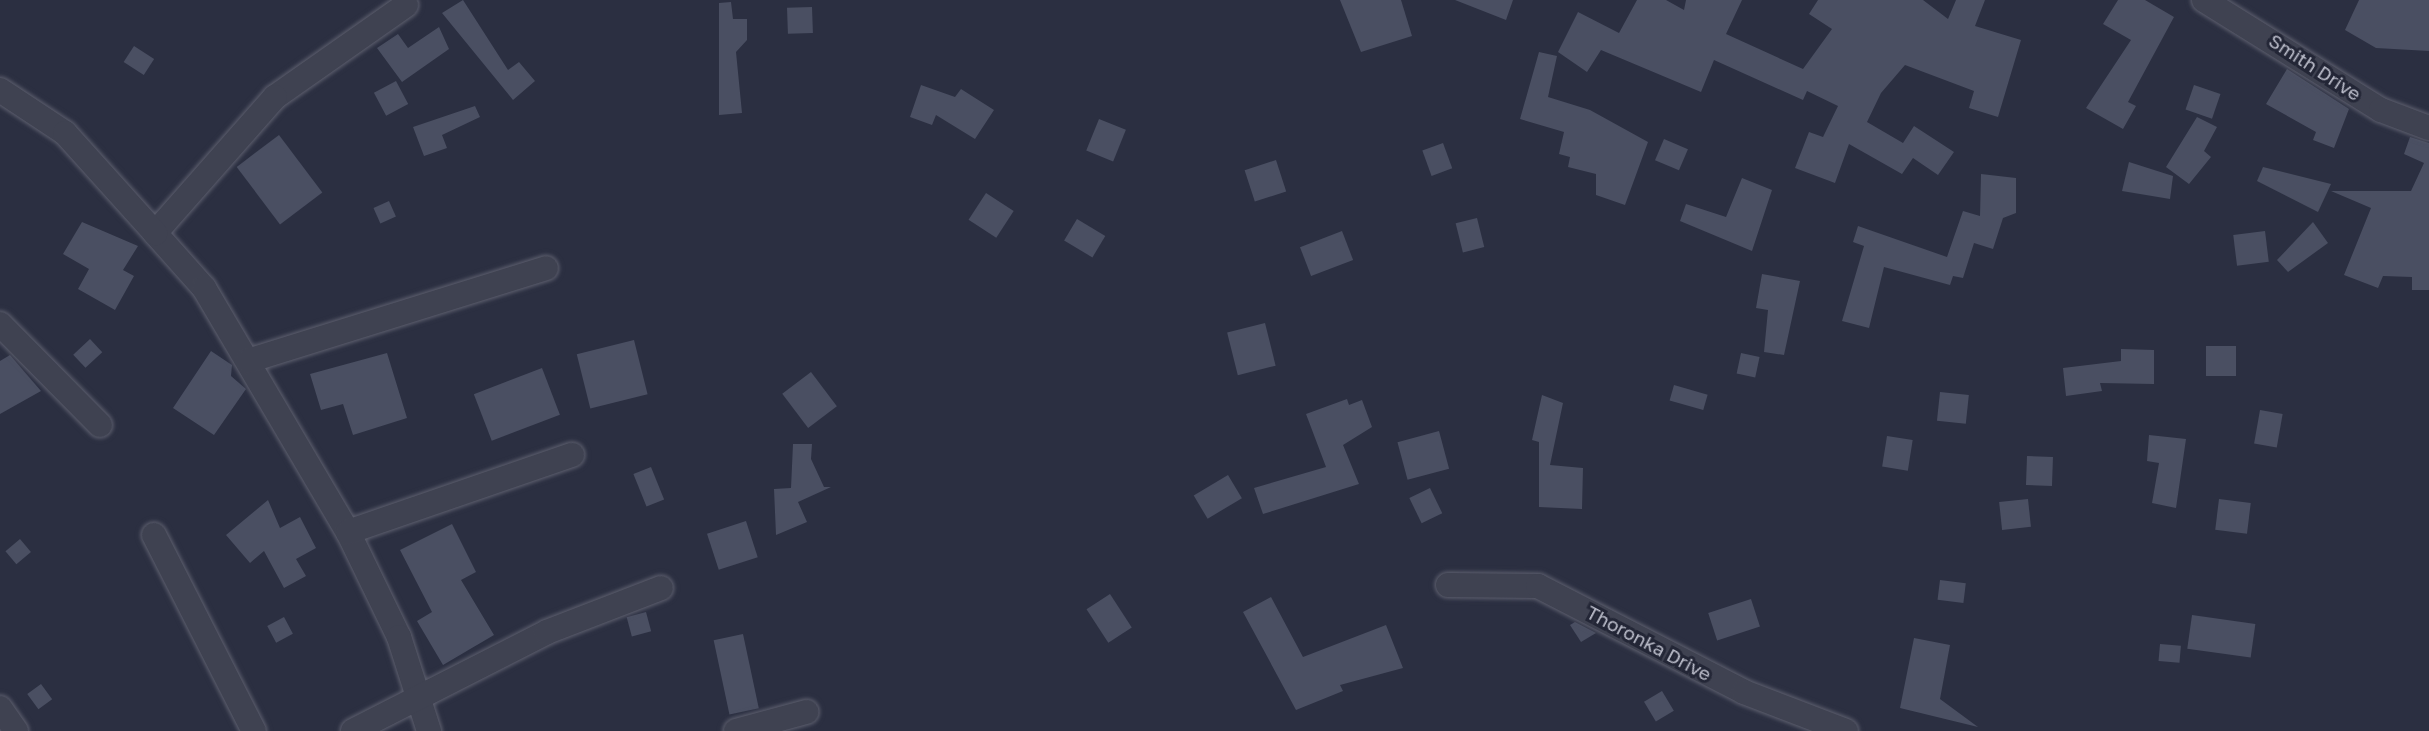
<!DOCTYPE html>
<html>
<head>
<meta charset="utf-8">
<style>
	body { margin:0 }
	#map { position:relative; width:2429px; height:731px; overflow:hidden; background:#2b2f41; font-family:"Golos Text",sans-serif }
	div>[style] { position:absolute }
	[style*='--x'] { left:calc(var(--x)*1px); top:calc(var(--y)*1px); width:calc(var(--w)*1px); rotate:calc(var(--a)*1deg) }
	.building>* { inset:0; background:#4a4f62; transform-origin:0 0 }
	.roads { filter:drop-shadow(0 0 2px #5d5f6e) drop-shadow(0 0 2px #5d5f6e) }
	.minor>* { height:24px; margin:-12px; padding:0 12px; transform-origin:12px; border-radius:12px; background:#3f4251 }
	span { translate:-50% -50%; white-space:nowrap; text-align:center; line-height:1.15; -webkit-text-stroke:6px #232636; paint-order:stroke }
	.street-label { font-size:19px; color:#bcbecb }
</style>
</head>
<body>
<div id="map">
	<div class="building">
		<i style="clip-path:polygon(463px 0,508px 70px,519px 62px,535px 81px,513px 100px,442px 13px)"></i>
		<i style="clip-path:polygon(1340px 0,1401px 0,1412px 36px,1361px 52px)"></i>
		<i style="clip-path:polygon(1455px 0,1513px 0,1506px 20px)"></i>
		<i style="clip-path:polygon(1637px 0,1666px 0,1684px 10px,1686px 0,1742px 0,1726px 34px,1803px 69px,1832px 29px,1809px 14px,1818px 0,1923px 0,1948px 19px,1956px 0,1985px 0,1975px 26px,2021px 40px,1998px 117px,1969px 108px,1974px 91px,1905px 65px,1881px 93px,1867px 122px,1903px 143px,1914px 126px,1954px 152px,1938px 175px,1913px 158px,1902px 174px,1849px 144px,1835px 183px,1795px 168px,1809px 132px,1823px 137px,1838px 106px,1807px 91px,1803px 100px,1714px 60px,1701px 92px,1601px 50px,1587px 72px,1558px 52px,1578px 12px,1619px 33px)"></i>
		<i style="clip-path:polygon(2118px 0,2145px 0,2174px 17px,2128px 102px,2136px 106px,2123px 129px,2086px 108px,2131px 40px,2103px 24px)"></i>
		<i style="clip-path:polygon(2359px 0,2429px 0,2429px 51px,2376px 48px,2345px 30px)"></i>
		<i style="clip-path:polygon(731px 2px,733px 19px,747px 19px,747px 40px,736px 52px,742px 113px,719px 115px,719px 3px)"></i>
		<i style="left:812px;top:7px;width:26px;height:25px;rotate:88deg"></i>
		<i style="clip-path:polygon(439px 27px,449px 49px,402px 82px,377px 48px,398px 34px,408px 48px)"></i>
		<i style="left:134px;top:46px;width:24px;height:19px;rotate:33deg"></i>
		<i style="clip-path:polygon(1539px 52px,1557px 56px,1548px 97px,1590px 110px,1648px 142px,1625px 205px,1596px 195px,1596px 174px,1568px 167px,1570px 157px,1559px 154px,1564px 132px,1520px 119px)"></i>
		<i style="clip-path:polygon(2287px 69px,2349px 109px,2334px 148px,2313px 140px,2316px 132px,2266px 104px)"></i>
		<i style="left:396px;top:81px;width:26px;height:25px;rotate:62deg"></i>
		<i style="clip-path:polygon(921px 85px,955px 97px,961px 89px,994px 110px,975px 139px,936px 115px,932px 125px,910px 117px)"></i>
		<i style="left:2194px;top:85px;width:28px;height:26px;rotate:19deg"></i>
		<i style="clip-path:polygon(475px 106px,480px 117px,442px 135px,447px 148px,424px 156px,413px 127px)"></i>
		<i style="clip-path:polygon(2197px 117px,2217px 127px,2204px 151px,2211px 157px,2189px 184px,2166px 167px)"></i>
		<i style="left:1099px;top:119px;width:29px;height:34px;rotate:22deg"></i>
		<i style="left:279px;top:135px;width:72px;height:53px;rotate:53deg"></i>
		<i style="clip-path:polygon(2410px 137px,2429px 143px,2429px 290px,2412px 290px,2412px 277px,2383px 276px,2378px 288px,2344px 275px,2371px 208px,2331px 191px,2411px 191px,2424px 163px,2404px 154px)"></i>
		<i style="left:1664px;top:139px;width:26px;height:23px;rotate:23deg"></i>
		<i style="left:1443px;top:143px;width:27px;height:22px;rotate:70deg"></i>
		<i style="left:1276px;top:160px;width:33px;height:33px;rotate:72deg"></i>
		<i style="clip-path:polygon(2129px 162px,2173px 176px,2170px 199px,2122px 191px)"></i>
		<i style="clip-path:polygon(2263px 167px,2331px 184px,2318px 212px,2257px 181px)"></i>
		<i style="clip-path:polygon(1981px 174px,2016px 178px,2016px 213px,2003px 218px,1993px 249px,1974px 243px,1963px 278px,1953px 276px,1950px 285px,1884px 267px,1869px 328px,1842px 321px,1864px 246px,1853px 242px,1858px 226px,1947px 257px,1963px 211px,1980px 216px)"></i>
		<i style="clip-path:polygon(1742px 178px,1772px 190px,1752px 251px,1680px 221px,1686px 204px,1726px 217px)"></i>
		<i style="left:986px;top:193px;width:33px;height:32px;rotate:33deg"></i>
		<i style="left:389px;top:201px;width:17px;height:17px;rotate:66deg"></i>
		<i style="left:1477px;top:218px;width:30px;height:22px;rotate:76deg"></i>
		<i style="left:1077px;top:219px;width:33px;height:25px;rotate:31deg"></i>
		<i style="clip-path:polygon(82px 222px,138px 246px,123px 270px,134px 276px,115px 310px,78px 289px,89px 269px,63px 254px)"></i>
		<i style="clip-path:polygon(2313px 222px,2328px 243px,2288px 272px,2277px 260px)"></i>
		<i style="left:1342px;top:231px;width:31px;height:45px;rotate:69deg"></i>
		<i style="left:2265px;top:231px;width:31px;height:32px;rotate:83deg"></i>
		<i style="clip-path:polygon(1762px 274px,1800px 281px,1784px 355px,1764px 352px,1768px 310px,1756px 308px)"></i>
		<i style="left:1265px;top:323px;width:44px;height:39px;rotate:76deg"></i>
		<i style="left:90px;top:339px;width:18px;height:23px;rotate:47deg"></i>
		<i style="left:634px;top:340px;width:56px;height:59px;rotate:76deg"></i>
		<i style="left:2206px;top:346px;width:30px;height:30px"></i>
		<i style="clip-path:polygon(2121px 349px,2154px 350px,2154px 384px,2100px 383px,2102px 391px,2066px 396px,2063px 368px,2121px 361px)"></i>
		<i style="clip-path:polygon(211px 351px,232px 365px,231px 376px,246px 389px,214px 435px,173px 408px)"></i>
		<i style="clip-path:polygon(387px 353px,407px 418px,353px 435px,343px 404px,321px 410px,310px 374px)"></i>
		<i style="left:1741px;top:353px;width:19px;height:21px;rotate:12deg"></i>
		<i style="clip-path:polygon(10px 355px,41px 391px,0 414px,0 361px)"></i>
		<i style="left:542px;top:368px;width:50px;height:73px;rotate:69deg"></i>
		<i style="left:811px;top:372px;width:43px;height:36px;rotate:53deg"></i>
		<i style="left:1674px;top:385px;width:35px;height:16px;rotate:16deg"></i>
		<i style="left:1940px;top:392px;width:29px;height:29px;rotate:6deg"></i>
		<i style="clip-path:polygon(1542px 395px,1563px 403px,1550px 465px,1583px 468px,1582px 509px,1539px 507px,1539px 442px,1532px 440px)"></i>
		<i style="clip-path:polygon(1347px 399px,1349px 405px,1362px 400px,1372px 427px,1343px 445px,1359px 484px,1263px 514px,1254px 488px,1326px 467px,1306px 414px)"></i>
		<i style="left:2260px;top:410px;width:23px;height:34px;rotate:10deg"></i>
		<i style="left:1439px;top:431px;width:39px;height:43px;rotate:75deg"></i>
		<i style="clip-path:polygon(2149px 435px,2186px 439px,2176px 508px,2152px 503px,2159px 463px,2147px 461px)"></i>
		<i style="left:1887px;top:436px;width:26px;height:31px;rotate:9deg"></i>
		<i style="clip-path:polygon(793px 444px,812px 444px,811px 459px,824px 487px,831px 487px,798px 502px,807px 522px,776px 535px,774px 489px,791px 488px)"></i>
		<i style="left:2027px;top:456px;width:26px;height:29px;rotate:2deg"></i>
		<i style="left:651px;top:467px;width:35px;height:19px;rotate:68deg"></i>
		<i style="left:1228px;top:475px;width:27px;height:40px;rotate:59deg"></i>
		<i style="left:1430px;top:488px;width:28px;height:23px;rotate:64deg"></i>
		<i style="left:2028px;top:499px;width:28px;height:29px;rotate:84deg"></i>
		<i style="left:2219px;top:499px;width:32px;height:31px;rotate:7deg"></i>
		<i style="clip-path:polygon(268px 500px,280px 528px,300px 517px,316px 548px,296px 559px,306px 576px,284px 588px,264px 551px,250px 563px,226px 535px)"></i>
		<i style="left:746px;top:521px;width:38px;height:41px;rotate:72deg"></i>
		<i style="clip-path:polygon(452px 524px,476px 572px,461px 580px,494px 635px,443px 665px,417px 621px,432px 612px,400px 550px)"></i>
		<i style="left:20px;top:539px;width:17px;height:19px;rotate:50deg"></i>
		<i style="left:1940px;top:580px;width:26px;height:20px;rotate:7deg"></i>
		<i style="left:1110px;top:594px;width:40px;height:28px;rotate:57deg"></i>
		<i style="clip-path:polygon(1271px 597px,1303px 657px,1386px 625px,1403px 668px,1340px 685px,1343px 691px,1296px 710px,1243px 612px)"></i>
		<i style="left:1751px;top:599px;width:29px;height:45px;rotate:72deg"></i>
		<i style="left:646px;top:612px;width:20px;height:20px;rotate:75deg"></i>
		<i style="left:2192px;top:615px;width:64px;height:34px;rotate:8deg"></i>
		<i style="left:284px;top:617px;width:19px;height:19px;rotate:62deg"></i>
		<i style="clip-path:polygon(1575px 622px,1596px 633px,1581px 642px,1570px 625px)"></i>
		<i style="left:743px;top:634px;width:76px;height:30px;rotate:78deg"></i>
		<i style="clip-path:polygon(1914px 638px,1950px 645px,1940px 699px,1978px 727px,1900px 708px)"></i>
		<i style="left:2160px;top:644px;width:21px;height:17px;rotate:5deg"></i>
		<i style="left:41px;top:684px;width:19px;height:17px;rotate:54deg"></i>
		<i style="left:1662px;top:691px;width:23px;height:21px;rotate:59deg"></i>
	</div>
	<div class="roads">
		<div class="minor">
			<i style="--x:2204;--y:0;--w:208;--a:31.9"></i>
			<i style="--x:2381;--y:110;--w:51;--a:20.6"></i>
			<i style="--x:406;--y:5;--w:160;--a:144.9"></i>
			<i style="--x:275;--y:97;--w:181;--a:131.4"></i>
			<i style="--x:155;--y:233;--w:74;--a:48.3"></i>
			<i style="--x:204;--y:288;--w:283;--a:59.5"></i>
			<i style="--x:348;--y:532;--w:117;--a:64.1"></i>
			<i style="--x:399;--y:637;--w:99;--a:72.3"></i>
			<i style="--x:0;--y:90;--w:78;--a:33.5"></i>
			<i style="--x:65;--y:133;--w:135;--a:48"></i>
			<i style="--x:0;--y:324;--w:142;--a:45.3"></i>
			<i style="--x:248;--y:361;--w:312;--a:-17.3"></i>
			<i style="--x:348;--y:532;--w:237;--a:-19"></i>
			<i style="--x:154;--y:535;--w:220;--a:63"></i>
			<i style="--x:1448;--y:585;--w:90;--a:0.6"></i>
			<i style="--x:1538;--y:586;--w:232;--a:27.2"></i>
			<i style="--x:1744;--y:692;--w:109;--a:20.9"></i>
			<i style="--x:0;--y:708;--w:28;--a:55"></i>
			<i style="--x:353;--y:731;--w:218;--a:-27"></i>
			<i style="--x:547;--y:632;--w:122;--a:-21.1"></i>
			<i style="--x:736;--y:731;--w:73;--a:-15.2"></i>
		</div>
	</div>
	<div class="street-label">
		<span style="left:2315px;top:67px;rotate:33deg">Smith Drive</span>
		<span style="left:1649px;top:643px;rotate:28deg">Thoronka Drive</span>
	</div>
</div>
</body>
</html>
